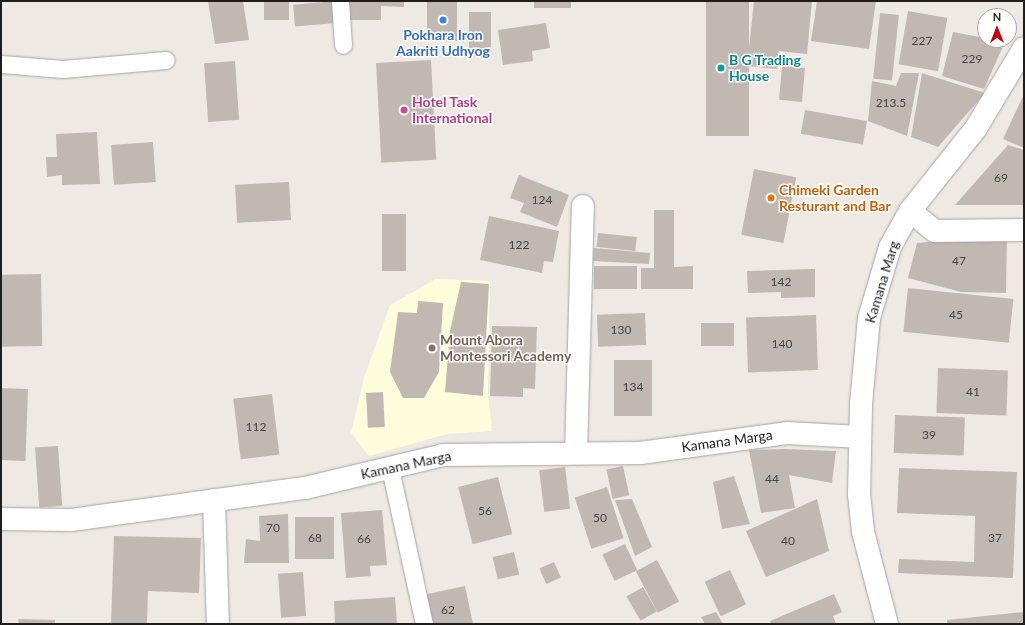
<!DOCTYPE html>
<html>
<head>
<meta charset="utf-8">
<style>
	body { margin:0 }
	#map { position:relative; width:1025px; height:625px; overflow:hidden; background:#eee9e2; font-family:Lato,sans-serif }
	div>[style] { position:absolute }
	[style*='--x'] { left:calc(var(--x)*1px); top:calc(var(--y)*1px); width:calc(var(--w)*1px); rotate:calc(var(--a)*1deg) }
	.education>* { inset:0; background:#fffcdb }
	.building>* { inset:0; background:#c2b8b2; transform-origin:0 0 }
	.roads { filter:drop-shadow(0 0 1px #a4a4a4) drop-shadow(0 0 1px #a4a4a4) }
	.lane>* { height:17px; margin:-8.5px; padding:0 8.5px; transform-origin:8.5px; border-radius:8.5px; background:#fff }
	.street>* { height:22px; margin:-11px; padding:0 11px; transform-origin:11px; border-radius:11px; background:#fff }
	.dots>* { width:11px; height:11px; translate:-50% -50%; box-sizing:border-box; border:2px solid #fff; border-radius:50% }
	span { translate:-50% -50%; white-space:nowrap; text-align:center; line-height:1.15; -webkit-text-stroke:3px #fff; paint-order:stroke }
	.number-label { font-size:12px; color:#464442 }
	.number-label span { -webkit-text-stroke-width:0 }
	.shop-label { font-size:14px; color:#366cbe; font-weight:700 }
	.culture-label { font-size:14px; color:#0d838f; font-weight:700 }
	.left { translate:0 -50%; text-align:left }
	.hotel-label { font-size:14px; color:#b23c85; font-weight:700 }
	.food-label { font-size:14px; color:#c56008; font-weight:700 }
	.street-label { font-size:14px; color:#1d1d1d }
	.education-label { font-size:14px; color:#785e54; font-weight:700 }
	.frame { position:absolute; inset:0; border:2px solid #1d1d1d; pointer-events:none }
	.north { position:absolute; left:977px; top:8px; width:40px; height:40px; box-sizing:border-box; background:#fff; border:1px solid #a5a5a5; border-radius:50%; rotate:0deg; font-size:11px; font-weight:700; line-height:16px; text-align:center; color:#1d1d1d }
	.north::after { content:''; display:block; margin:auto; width:14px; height:18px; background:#c7020e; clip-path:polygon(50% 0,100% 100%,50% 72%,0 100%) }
</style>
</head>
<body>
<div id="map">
	<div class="education">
		<i style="clip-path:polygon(436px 279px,490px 281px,488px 393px,492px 431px,447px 434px,369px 456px,351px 433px,364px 378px,390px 305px)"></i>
	</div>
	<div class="building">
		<i style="clip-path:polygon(208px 1px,243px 1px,249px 40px,215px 44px)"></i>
		<i style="left:264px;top:1px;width:25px;height:19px"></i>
		<i style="left:335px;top:1px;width:22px;height:42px;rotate:85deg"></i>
		<i style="clip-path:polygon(344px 1px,404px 1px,404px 7px,381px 6px,381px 20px,344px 20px)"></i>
		<i style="left:427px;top:1px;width:30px;height:40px"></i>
		<i style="left:534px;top:1px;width:37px;height:7px"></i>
		<i style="left:706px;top:1px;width:43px;height:135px"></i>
		<i style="clip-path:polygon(754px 1px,812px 1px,807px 54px,779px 51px,777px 69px,747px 66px)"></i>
		<i style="clip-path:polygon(817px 1px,876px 1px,869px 49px,811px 41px)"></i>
		<i style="left:908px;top:11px;width:40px;height:54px;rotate:10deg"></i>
		<i style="left:469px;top:12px;width:22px;height:36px"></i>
		<i style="left:880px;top:13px;width:19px;height:66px;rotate:6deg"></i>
		<i style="clip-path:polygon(546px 23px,550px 48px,532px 51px,533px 61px,503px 65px,498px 30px)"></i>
		<i style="clip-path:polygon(953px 32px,1005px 42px,984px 89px,942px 76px)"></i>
		<i style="left:431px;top:60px;width:100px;height:55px;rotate:87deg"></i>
		<i style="left:235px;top:61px;width:59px;height:31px;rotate:86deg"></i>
		<i style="left:782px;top:66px;width:23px;height:34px;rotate:5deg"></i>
		<i style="clip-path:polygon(901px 73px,919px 73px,907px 136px,868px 121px,872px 81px,896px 86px)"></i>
		<i style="clip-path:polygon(922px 73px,985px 93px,938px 147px,911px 137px)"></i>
		<i style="clip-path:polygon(1024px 94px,1024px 148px,1003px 139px)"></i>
		<i style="left:805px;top:110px;width:63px;height:24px;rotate:10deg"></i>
		<i style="clip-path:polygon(97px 132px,100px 184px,62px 185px,62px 175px,47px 177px,46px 157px,57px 157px,56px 134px)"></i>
		<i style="left:153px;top:142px;width:40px;height:42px;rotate:86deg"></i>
		<i style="clip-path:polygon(1008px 145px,1024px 150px,1024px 205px,955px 205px)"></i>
		<i style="left:754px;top:169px;width:43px;height:67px;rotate:11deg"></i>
		<i style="clip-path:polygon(519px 175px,569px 195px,557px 227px,520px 212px,524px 203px,510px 198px)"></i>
		<i style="left:289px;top:182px;width:38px;height:54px;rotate:87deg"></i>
		<i style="clip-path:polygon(654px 210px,674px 210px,674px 267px,693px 266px,693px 289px,641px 289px,641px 268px,654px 268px)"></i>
		<i style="left:382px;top:214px;width:24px;height:57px"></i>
		<i style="clip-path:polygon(489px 216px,559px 231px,553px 262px,544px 261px,542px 273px,480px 260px)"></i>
		<i style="left:598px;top:233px;width:39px;height:14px;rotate:6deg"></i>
		<i style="clip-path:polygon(1007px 235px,1006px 293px,961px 292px,908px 278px,917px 243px)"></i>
		<i style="clip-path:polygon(594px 248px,650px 253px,649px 264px,593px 261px)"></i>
		<i style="left:594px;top:266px;width:43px;height:23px"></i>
		<i style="clip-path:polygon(815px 269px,815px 297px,781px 298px,781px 292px,748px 293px,747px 271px)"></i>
		<i style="left:41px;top:274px;width:72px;height:40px;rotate:89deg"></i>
		<i style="clip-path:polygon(461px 282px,489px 284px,483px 396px,445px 392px,450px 331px)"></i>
		<i style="left:908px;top:288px;width:106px;height:44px;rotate:6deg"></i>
		<i style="clip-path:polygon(418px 301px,443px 303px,439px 372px,424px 398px,403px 398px,390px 372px,398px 312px,417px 313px)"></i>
		<i style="left:645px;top:313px;width:32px;height:48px;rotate:88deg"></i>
		<i style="left:816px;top:315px;width:55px;height:70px;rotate:88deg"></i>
		<i style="left:701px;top:323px;width:33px;height:23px"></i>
		<i style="clip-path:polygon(492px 326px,537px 327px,535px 389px,523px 388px,523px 397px,490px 396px)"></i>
		<i style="left:614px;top:360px;width:38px;height:56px"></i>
		<i style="left:938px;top:368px;width:70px;height:45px;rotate:2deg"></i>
		<i style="left:1px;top:388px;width:27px;height:72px;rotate:2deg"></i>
		<i style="left:383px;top:392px;width:35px;height:17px;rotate:87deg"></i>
		<i style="left:272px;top:394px;width:61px;height:39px;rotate:83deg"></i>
		<i style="left:895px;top:415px;width:70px;height:38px;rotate:2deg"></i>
		<i style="left:58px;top:446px;width:60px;height:23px;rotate:86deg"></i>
		<i style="clip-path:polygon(785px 449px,836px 451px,832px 483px,789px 475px,795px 508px,761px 513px,749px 450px)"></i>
		<i style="left:623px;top:466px;width:30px;height:17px;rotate:78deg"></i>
		<i style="left:565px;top:467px;width:42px;height:26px;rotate:83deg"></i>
		<i style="clip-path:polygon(899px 468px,1017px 472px,1013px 578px,898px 573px,899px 559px,974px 562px,975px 516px,897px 513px)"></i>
		<i style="clip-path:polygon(734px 476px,750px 524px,722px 529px,713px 482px)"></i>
		<i style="left:498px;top:477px;width:59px;height:41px;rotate:76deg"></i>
		<i style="left:607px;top:487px;width:54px;height:34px;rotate:72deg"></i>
		<i style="clip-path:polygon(632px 499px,652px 547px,635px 556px,615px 500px)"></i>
		<i style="clip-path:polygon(817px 499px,829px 551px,766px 577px,746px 531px)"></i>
		<i style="clip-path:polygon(382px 510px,387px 565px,370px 566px,371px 576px,346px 578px,341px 513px)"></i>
		<i style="clip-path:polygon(288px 514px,289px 563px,244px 563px,246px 539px,260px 541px,259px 516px)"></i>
		<i style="left:295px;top:517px;width:39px;height:42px"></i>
		<i style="clip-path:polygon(114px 536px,201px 538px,199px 593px,148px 591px,147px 624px,111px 624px)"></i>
		<i style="left:625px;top:544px;width:29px;height:25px;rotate:65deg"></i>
		<i style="left:514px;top:552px;width:23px;height:22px;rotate:77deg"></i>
		<i style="left:657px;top:560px;width:47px;height:24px;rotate:62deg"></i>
		<i style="left:554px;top:562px;width:17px;height:16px;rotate:66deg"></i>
		<i style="left:730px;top:570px;width:38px;height:28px;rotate:65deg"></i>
		<i style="left:303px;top:572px;width:44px;height:25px;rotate:86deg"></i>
		<i style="clip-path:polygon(465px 586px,473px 624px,430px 624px,423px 595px)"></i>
		<i style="left:643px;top:587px;width:28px;height:19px;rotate:60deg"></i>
		<i style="clip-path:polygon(834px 594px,842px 612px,833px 616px,836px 624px,771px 624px,770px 621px)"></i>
		<i style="clip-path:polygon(395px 597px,397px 624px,335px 624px,334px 601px)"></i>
		<i style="clip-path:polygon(716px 612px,723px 624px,705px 624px,701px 617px)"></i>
		<i style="clip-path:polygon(1024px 612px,1024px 624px,947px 624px,947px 620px)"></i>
		<i style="clip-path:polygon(18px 619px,55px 620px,55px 624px,19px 624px)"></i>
	</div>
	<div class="roads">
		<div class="lane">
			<i style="--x:340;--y:1;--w:44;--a:86.1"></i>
			<i style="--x:1;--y:64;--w:62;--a:4.6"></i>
			<i style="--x:63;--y:69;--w:103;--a:-5"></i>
			<i style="--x:390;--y:468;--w:160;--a:77.7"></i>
		</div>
		<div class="street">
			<i style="--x:910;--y:211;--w:32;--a:39"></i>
			<i style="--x:935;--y:231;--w:89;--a:-0.6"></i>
			<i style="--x:576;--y:452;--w:246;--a:-88.4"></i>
			<i style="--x:214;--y:500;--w:124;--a:88.2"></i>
			<i style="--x:1;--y:519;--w:70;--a:0.8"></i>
			<i style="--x:71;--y:520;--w:236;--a:-7.8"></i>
			<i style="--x:305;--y:488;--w:142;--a:-13.4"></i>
			<i style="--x:443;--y:455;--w:197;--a:-0.6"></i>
			<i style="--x:640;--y:453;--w:148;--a:-7.7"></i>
			<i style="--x:787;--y:433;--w:73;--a:3.1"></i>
			<i style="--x:887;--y:624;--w:95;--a:-104.6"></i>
			<i style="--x:863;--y:532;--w:37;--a:-96"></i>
			<i style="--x:859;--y:495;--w:91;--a:-88.7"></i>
			<i style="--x:861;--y:404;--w:86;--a:-84.7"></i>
			<i style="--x:869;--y:318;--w:74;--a:-73.5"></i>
			<i style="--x:890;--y:247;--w:41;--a:-60.9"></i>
			<i style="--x:910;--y:211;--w:106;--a:-51.5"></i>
			<i style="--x:976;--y:128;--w:93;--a:-59"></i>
		</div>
	</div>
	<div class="dots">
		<i style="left:443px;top:20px;background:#3f7fe0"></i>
		<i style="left:721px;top:68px;background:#0f9aa8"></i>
		<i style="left:404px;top:110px;background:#d1479c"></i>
		<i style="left:771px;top:198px;background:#e8710a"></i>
		<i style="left:432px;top:348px;background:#8d6e63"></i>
	</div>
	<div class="number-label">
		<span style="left:922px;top:41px">227</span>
		<span style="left:972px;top:59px">229</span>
		<span style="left:891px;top:103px">213.5</span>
		<span style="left:1001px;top:178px">69</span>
		<span style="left:542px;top:200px">124</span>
		<span style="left:519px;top:245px">122</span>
		<span style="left:959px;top:261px">47</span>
		<span style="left:781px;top:282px">142</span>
		<span style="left:956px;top:315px">45</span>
		<span style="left:621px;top:330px">130</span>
		<span style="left:782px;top:344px">140</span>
		<span style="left:633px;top:387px">134</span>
		<span style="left:973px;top:392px">41</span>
		<span style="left:256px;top:427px">112</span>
		<span style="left:929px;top:435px">39</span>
		<span style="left:772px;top:479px">44</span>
		<span style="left:485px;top:511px">56</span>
		<span style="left:600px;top:518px">50</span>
		<span style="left:273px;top:528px">70</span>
		<span style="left:315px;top:538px">68</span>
		<span style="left:995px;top:538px">37</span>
		<span style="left:364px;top:539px">66</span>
		<span style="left:788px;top:541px">40</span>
		<span style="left:448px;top:610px">62</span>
	</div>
	<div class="shop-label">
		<span style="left:443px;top:43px">Pokhara Iron<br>Aakriti Udhyog</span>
	</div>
	<div class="culture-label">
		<span class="left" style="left:729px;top:68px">B G Trading<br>House</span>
	</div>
	<div class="hotel-label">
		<span class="left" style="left:412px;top:110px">Hotel Task<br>International</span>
	</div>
	<div class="food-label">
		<span class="left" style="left:779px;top:198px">Chimeki Garden<br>Resturant and Bar</span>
	</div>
	<div class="street-label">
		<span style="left:882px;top:282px;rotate:-73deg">Kamana Marg</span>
		<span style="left:727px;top:441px;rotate:-8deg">Kamana Marga</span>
		<span style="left:406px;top:465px;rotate:-12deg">Kamana Marga</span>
	</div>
	<div class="education-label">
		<span class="left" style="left:440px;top:348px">Mount Abora<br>Montessori Academy</span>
	</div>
	<div class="frame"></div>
	<div class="north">N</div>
</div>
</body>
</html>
